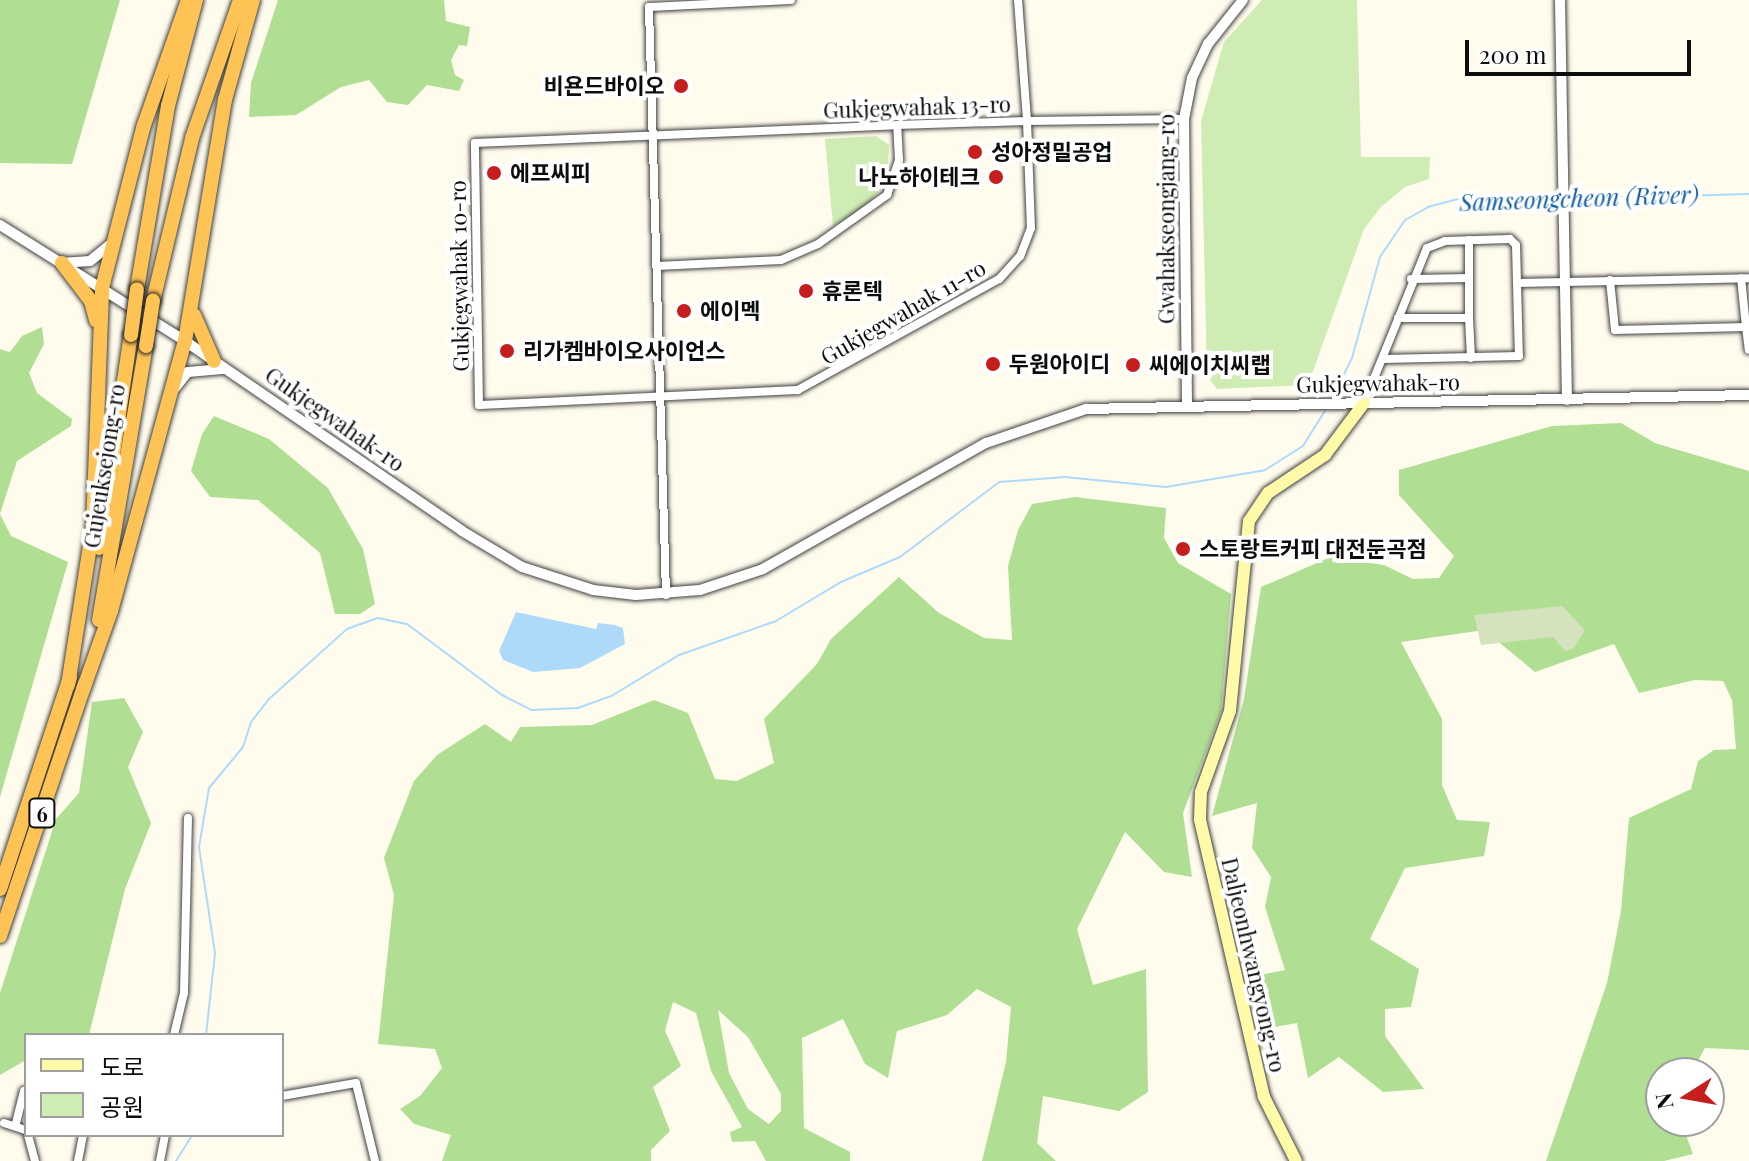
<!DOCTYPE html>
<html>
<head>
<meta charset="utf-8">
<style>
	body { margin:0 }
	#map { position:relative; width:1749px; height:1161px; overflow:hidden; background:#fffced; font-family:"Playfair Display","Noto Sans KR",serif }
	div>[style] { position:absolute }
	[style*='--x'] { left:calc(var(--x)*1px); top:calc(var(--y)*1px); width:calc(var(--w)*1px); rotate:calc(var(--a)*1deg) }
	.green>* { inset:0; background:#ceecb4 }
	.forest>* { inset:0; background:#b0de93 }
	.cemetery>* { inset:0; background:#d4e2bd }
	.water>* { inset:0; background:#aedafa }
	.stream>* { height:2px; margin:-1px; padding:0 1px; transform-origin:1px; border-radius:1px; background:#aedafa }
	.roads { filter:drop-shadow(0 0 2px #404040) drop-shadow(0 0 2px #404040) }
	.minor>* { height:8px; margin:-4px; padding:0 4px; transform-origin:4px; border-radius:4px; background:#fff }
	.tertiary>* { height:10px; margin:-5px; padding:0 5px; transform-origin:5px; border-radius:5px; background:#fff }
	.secondary>* { height:12px; margin:-6px; padding:0 6px; transform-origin:6px; border-radius:6px; background:#fffaa8 }
	.trunk>* { height:14px; margin:-7px; padding:0 7px; transform-origin:7px; border-radius:7px; background:#fec355 }
	.bridges { filter:drop-shadow(0 0 2px #1e1e1e) drop-shadow(0 0 2px #1e1e1e) }
	.trunk-bridge>* { height:14px; margin:-7px; padding:0 7px; transform-origin:7px; border-radius:7px; background:#fec355 }
	.dots>* { width:22px; height:22px; translate:-50% -50%; box-sizing:border-box; border:4px solid #fff; border-radius:50% }
	span { translate:-50% -50%; white-space:nowrap; text-align:center; line-height:1.15; -webkit-text-stroke:8px #fff; paint-order:stroke }
	.shield-label span { padding:2px 6px; background:#fff; border:2px solid; border-radius:6px; -webkit-text-stroke-width:0 }
	.shield-label { font-size:20px; color:#0d0d0d; font-weight:700 }
	.poi-label { font-size:22px; color:#0d0d0d; font-weight:700 }
	.right { translate:-100% -50%; text-align:right }
	.left { translate:0 -50%; text-align:left }
	.street-label { font-size:22px; color:#0d0d0d }
	.water-label { font-size:24px; color:#0f5ca6; font-style:italic }
	.legend { position:absolute; left:24px; top:1033px; width:260px; height:104px; box-sizing:border-box; background:#fff; border:2px solid #9e9e9e; margin:0; padding:10px 14px; list-style:none; font-size:24px; color:#0d0d0d }
	.legend li { display:flex; align-items:center; gap:16px; height:40px }
	.legend b { width:40px; border:2px solid #9e9e9e }
	.north { position:absolute; left:1645px; top:1057px; width:80px; height:80px; box-sizing:border-box; background:#fff; border:2px solid #9e9e9e; border-radius:50%; rotate:259deg; font-size:22px; font-weight:700; line-height:32px; text-align:center; color:#0d0d0d }
	.north::after { content:''; display:block; margin:auto; width:28px; height:36px; background:#c61d1d; clip-path:polygon(50% 0,100% 100%,50% 72%,0 100%) }
	.scale { position:absolute; left:1465px; top:40px; width:226px; height:36px; box-sizing:border-box; border:4px solid #0d0d0d; border-top:0; padding-left:10px; font-size:24px; line-height:28px; white-space:nowrap; color:#0d0d0d; -webkit-text-stroke:6px #fff; paint-order:stroke }
</style>
</head>
<body>
<div id="map">
	<div class="green">
		<i style="clip-path:polygon(1262px 0,1357px 0,1361px 157px,1430px 157px,1429px 179px,1405px 187px,1381px 207px,1364px 229px,1308px 385px,1217px 389px,1207px 376px,1201px 121px,1224px 42px)"></i>
		<i style="clip-path:polygon(876px 136px,889px 145px,887px 182px,865px 207px,833px 226px,825px 139px)"></i>
	</div>
	<div class="forest">
		<i style="clip-path:polygon(0 0,120px 0,72px 164px,0 163px)"></i>
		<i style="clip-path:polygon(278px 0,444px 0,446px 21px,470px 27px,467px 46px,459px 45px,451px 60px,455px 75px,464px 80px,459px 91px,427px 85px,408px 105px,387px 102px,369px 80px,341px 87px,296px 115px,249px 117px,251px 83px)"></i>
		<i style="clip-path:polygon(42px 327px,44px 344px,29px 373px,37px 393px,72px 419px,71px 426px,17px 461px,0 514px,11px 536px,68px 562px,0 797px,0 349px,10px 352px,22px 336px)"></i>
		<i style="clip-path:polygon(214px 416px,269px 439px,328px 488px,363px 549px,375px 604px,360px 614px,335px 614px,320px 553px,258px 500px,210px 497px,191px 471px,202px 434px)"></i>
		<i style="clip-path:polygon(1621px 423px,1655px 443px,1749px 471px,1749px 1050px,1705px 1048px,1691px 1073px,1661px 1073px,1661px 1121px,1681px 1121px,1693px 1154px,1664px 1161px,1546px 1161px,1607px 983px,1621px 911px,1629px 818px,1691px 789px,1698px 761px,1714px 750px,1736px 749px,1732px 700px,1723px 681px,1695px 680px,1639px 693px,1614px 644px,1535px 672px,1484px 630px,1401px 642px,1442px 719px,1442px 785px,1457px 820px,1490px 822px,1484px 856px,1405px 868px,1370px 939px,1419px 969px,1411px 1007px,1385px 1009px,1385px 1036px,1424px 1089px,1383px 1092px,1339px 1057px,1308px 1078px,1297px 1023px,1262px 1029px,1250px 977px,1285px 970px,1265px 907px,1271px 877px,1252px 848px,1257px 803px,1212px 816px,1244px 699px,1261px 587px,1331px 557px,1384px 565px,1413px 579px,1439px 578px,1454px 556px,1399px 495px,1399px 470px,1552px 426px)"></i>
		<i style="clip-path:polygon(evenodd,1075px 497px,1166px 508px,1164px 538px,1178px 563px,1231px 594px,1221px 711px,1183px 813px,1192px 877px,1164px 872px,1125px 832px,1077px 929px,1093px 985px,1146px 969px,1148px 1092px,1119px 1111px,1043px 1096px,1037px 1143px,1056px 1161px,982px 1161px,1006px 1062px,1011px 1007px,977px 989px,947px 1015px,897px 1031px,888px 1078px,865px 1064px,843px 1019px,802px 1038px,804px 1128px,850px 1152px,850px 1161px,766px 1161px,755px 1141px,732px 1142px,730px 1132px,742px 1127px,711px 1071px,696px 1013px,673px 1002px,665px 1031px,681px 1066px,653px 1087px,670px 1131px,651px 1150px,651px 1161px,442px 1161px,451px 1135px,414px 1124px,400px 1109px,420px 1096px,442px 1068px,435px 1049px,378px 1044px,394px 895px,384px 858px,414px 781px,437px 755px,485px 724px,511px 742px,520px 727px,592px 725px,654px 700px,688px 713px,715px 779px,737px 781px,774px 763px,764px 719px,817px 664px,831px 639px,899px 577px,939px 613px,984px 638px,1012px 640px,1008px 566px,1018px 530px,1032px 504px,1075px 497px,718px 1010px,748px 1037px,781px 1094px,781px 1111px,769px 1124px,748px 1109px,729px 1073px,718px 1010px)"></i>
		<i style="clip-path:polygon(124px 698px,143px 732px,128px 767px,151px 823px,125px 889px,89px 1035px,26px 1035px,26px 1060px,0 1075px,0 993px,56px 819px,79px 793px,92px 702px)"></i>
	</div>
	<div class="cemetery">
		<i style="clip-path:polygon(1562px 606px,1585px 630px,1574px 648px,1565px 651px,1553px 637px,1481px 645px,1474px 615px)"></i>
	</div>
	<div class="water">
		<i style="clip-path:polygon(516px 612px,596px 629px,598px 623px,615px 625px,623px 628px,625px 644px,580px 668px,533px 672px,503px 660px,499px 651px)"></i>
	</div>
	<div class="stream">
		<i style="--x:1567;--y:199;--w:182;--a:-1.6"></i>
		<i style="--x:1331;--y:401;--w:48;--a:-64"></i>
		<i style="--x:1352;--y:358;--w:105;--a:-74.5"></i>
		<i style="--x:1380;--y:257;--w:45;--a:-56"></i>
		<i style="--x:1405;--y:220;--w:26;--a:-29"></i>
		<i style="--x:1428;--y:207;--w:39;--a:-15"></i>
		<i style="--x:1466;--y:197;--w:94;--a:1.2"></i>
		<i style="--x:206;--y:1035;--w:82;--a:-83.7"></i>
		<i style="--x:215;--y:953;--w:107;--a:-98.6"></i>
		<i style="--x:199;--y:847;--w:60;--a:-80.4"></i>
		<i style="--x:209;--y:788;--w:53;--a:-50.3"></i>
		<i style="--x:243;--y:747;--w:26;--a:-72"></i>
		<i style="--x:251;--y:722;--w:29;--a:-52"></i>
		<i style="--x:269;--y:699;--w:105;--a:-41.9"></i>
		<i style="--x:347;--y:629;--w:33;--a:-20"></i>
		<i style="--x:378;--y:618;--w:30;--a:12"></i>
		<i style="--x:407;--y:624;--w:119;--a:36.8"></i>
		<i style="--x:502;--y:695;--w:33;--a:27"></i>
		<i style="--x:531;--y:710;--w:47;--a:-2.4"></i>
		<i style="--x:578;--y:708;--w:37;--a:-20"></i>
		<i style="--x:613;--y:695;--w:77;--a:-31.2"></i>
		<i style="--x:679;--y:655;--w:103;--a:-19.3"></i>
		<i style="--x:776;--y:621;--w:76;--a:-31"></i>
		<i style="--x:841;--y:582;--w:64;--a:-23"></i>
		<i style="--x:900;--y:557;--w:124;--a:-37.1"></i>
		<i style="--x:999;--y:482;--w:66;--a:-4.3"></i>
		<i style="--x:1065;--y:477;--w:101;--a:5.7"></i>
		<i style="--x:1166;--y:487;--w:100;--a:-9.7"></i>
		<i style="--x:1265;--y:470;--w:45;--a:-32.3"></i>
		<i style="--x:1303;--y:446;--w:47;--a:-58"></i>
		<i style="--x:176;--y:1161;--w:31;--a:-58"></i>
	</div>
	<div class="roads">
		<div class="minor">
			<i style="--x:1018;--y:0;--w:121;--a:85.7"></i>
			<i style="--x:1027;--y:121;--w:107;--a:87.9"></i>
			<i style="--x:1031;--y:228;--w:30;--a:111"></i>
			<i style="--x:1020;--y:256;--w:31;--a:132"></i>
			<i style="--x:999;--y:279;--w:230;--a:151.1"></i>
			<i style="--x:798;--y:390;--w:319;--a:177.3"></i>
			<i style="--x:479;--y:405;--w:262;--a:-90.9"></i>
			<i style="--x:475;--y:143;--w:422;--a:-2.4"></i>
			<i style="--x:897;--y:125;--w:130;--a:-1.8"></i>
			<i style="--x:1027;--y:121;--w:157;--a:-0.7"></i>
			<i style="--x:657;--y:266;--w:124;--a:-2.8"></i>
			<i style="--x:781;--y:260;--w:40;--a:-23.4"></i>
			<i style="--x:818;--y:244;--w:85;--a:-35.4"></i>
			<i style="--x:887;--y:195;--w:37;--a:-71"></i>
			<i style="--x:899;--y:160;--w:35;--a:-93"></i>
			<i style="--x:1469;--y:278;--w:40;--a:90"></i>
			<i style="--x:1411;--y:279;--w:58;--a:-1"></i>
			<i style="--x:1469;--y:278;--w:38;--a:-90"></i>
			<i style="--x:1610;--y:280;--w:50;--a:84.3"></i>
			<i style="--x:1615;--y:330;--w:131;--a:-1.3"></i>
			<i style="--x:1746;--y:327;--w:49;--a:-95.8"></i>
			<i style="--x:1517;--y:283;--w:232;--a:-1.2"></i>
			<i style="--x:1398;--y:318;--w:71;--a:0"></i>
			<i style="--x:1469;--y:318;--w:40;--a:87.1"></i>
			<i style="--x:1746;--y:327;--w:23;--a:83"></i>
			<i style="--x:1364;--y:403;--w:167;--a:-67.9"></i>
			<i style="--x:1427;--y:248;--w:19;--a:-21"></i>
			<i style="--x:1445;--y:241;--w:65;--a:-1.8"></i>
			<i style="--x:1510;--y:239;--w:8;--a:45"></i>
			<i style="--x:1516;--y:245;--w:111;--a:88.5"></i>
			<i style="--x:1519;--y:356;--w:136;--a:178.7"></i>
			<i style="--x:666;--y:595;--w:588;--a:-91.66"></i>
			<i style="--x:649;--y:7;--w:142;--a:-2.8"></i>
			<i style="--x:174;--y:1035;--w:43;--a:-76.6"></i>
			<i style="--x:184;--y:993;--w:175;--a:-88.7"></i>
			<i style="--x:282;--y:1096;--w:75;--a:-10"></i>
			<i style="--x:356;--y:1083;--w:80;--a:76.3"></i>
			<i style="--x:4;--y:1123;--w:23;--a:18"></i>
			<i style="--x:16;--y:1123;--w:33;--a:-76"></i>
			<i style="--x:28;--y:1135;--w:27;--a:75"></i>
			<i style="--x:78;--y:1161;--w:26;--a:-79"></i>
			<i style="--x:160;--y:1161;--w:26;--a:-79"></i>
		</div>
		<div class="tertiary">
			<i style="--x:1560;--y:0;--w:400;--a:89"></i>
			<i style="--x:0;--y:225;--w:218;--a:32.1"></i>
			<i style="--x:185;--y:341;--w:336;--a:34.4"></i>
			<i style="--x:462;--y:531;--w:70;--a:31"></i>
			<i style="--x:522;--y:567;--w:75;--a:17.9"></i>
			<i style="--x:593;--y:590;--w:43;--a:6.6"></i>
			<i style="--x:636;--y:595;--w:64;--a:-4.5"></i>
			<i style="--x:700;--y:590;--w:66;--a:-18.4"></i>
			<i style="--x:763;--y:569;--w:256;--a:-29.5"></i>
			<i style="--x:986;--y:443;--w:106;--a:-18.8"></i>
			<i style="--x:1086;--y:409;--w:663;--a:-1.21"></i>
			<i style="--x:62;--y:263;--w:28;--a:-4"></i>
			<i style="--x:90;--y:261;--w:27;--a:-39"></i>
			<i style="--x:174;--y:389;--w:22;--a:-51"></i>
			<i style="--x:188;--y:372;--w:37;--a:-5"></i>
			<i style="--x:1187;--y:406;--w:287;--a:-90.6"></i>
			<i style="--x:1184;--y:119;--w:42;--a:-79"></i>
			<i style="--x:1192;--y:78;--w:38;--a:-65"></i>
			<i style="--x:1208;--y:44;--w:56;--a:-51.5"></i>
		</div>
		<div class="secondary">
			<i style="--x:1296;--y:1161;--w:72;--a:-116.6"></i>
			<i style="--x:1264;--y:1097;--w:285;--a:-103"></i>
			<i style="--x:1200;--y:819;--w:27;--a:-88"></i>
			<i style="--x:1201;--y:792;--w:86;--a:-70.3"></i>
			<i style="--x:1230;--y:711;--w:191;--a:-84.3"></i>
			<i style="--x:1249;--y:521;--w:34;--a:-56"></i>
			<i style="--x:1268;--y:493;--w:69;--a:-33.7"></i>
			<i style="--x:1325;--y:455;--w:65;--a:-53.1"></i>
		</div>
		<div class="trunk">
			<i style="--x:62;--y:263;--w:48;--a:52.7"></i>
			<i style="--x:91;--y:301;--w:20;--a:75"></i>
			<i style="--x:137;--y:289;--w:186;--a:-80.4"></i>
			<i style="--x:168;--y:106;--w:110;--a:-75.2"></i>
			<i style="--x:153;--y:301;--w:168;--a:-76.5"></i>
			<i style="--x:192;--y:138;--w:146;--a:-70.8"></i>
			<i style="--x:194;--y:315;--w:50;--a:66.5"></i>
			<i style="--x:99;--y:548;--w:215;--a:-81.5"></i>
			<i style="--x:99;--y:620;--w:278;--a:-80.3"></i>
			<i style="--x:68;--y:685;--w:160;--a:-81"></i>
			<i style="--x:93;--y:527;--w:239;--a:-87.8"></i>
			<i style="--x:102;--y:288;--w:168;--a:-75.6"></i>
			<i style="--x:144;--y:125;--w:133;--a:-70.6"></i>
			<i style="--x:83;--y:690;--w:84;--a:-70.5"></i>
			<i style="--x:111;--y:611;--w:280;--a:-74.7"></i>
			<i style="--x:185;--y:341;--w:244;--a:-80.6"></i>
			<i style="--x:225;--y:100;--w:104;--a:-74.4"></i>
			<i style="--x:0;--y:889;--w:223;--a:-71.7"></i>
			<i style="--x:0;--y:936;--w:267;--a:-71.4"></i>
		</div>
	</div>
	<div class="bridges">
		<div class="trunk-bridge">
			<i style="--x:131;--y:335;--w:46;--a:-82.6"></i>
			<i style="--x:146;--y:346;--w:46;--a:-81.2"></i>
		</div>
	</div>
	<div class="dots">
		<i style="left:681px;top:86px;background:#c61d1d"></i>
		<i style="left:975px;top:152px;background:#c61d1d"></i>
		<i style="left:494px;top:173px;background:#c61d1d"></i>
		<i style="left:996px;top:177px;background:#c61d1d"></i>
		<i style="left:806px;top:291px;background:#c61d1d"></i>
		<i style="left:684px;top:311px;background:#c61d1d"></i>
		<i style="left:507px;top:351px;background:#c61d1d"></i>
		<i style="left:993px;top:364px;background:#c61d1d"></i>
		<i style="left:1133px;top:365px;background:#c61d1d"></i>
		<i style="left:1183px;top:549px;background:#c61d1d"></i>
	</div>
	<div class="shield-label">
		<span style="left:42px;top:813px">6</span>
	</div>
	<div class="poi-label">
		<span class="right" style="left:665px;top:86px">비욘드바이오</span>
		<span class="left" style="left:991px;top:152px">성아정밀공업</span>
		<span class="left" style="left:510px;top:173px">에프씨피</span>
		<span class="right" style="left:980px;top:177px">나노하이테크</span>
		<span class="left" style="left:822px;top:291px">휴론텍</span>
		<span class="left" style="left:700px;top:311px">에이멕</span>
		<span class="left" style="left:523px;top:351px">리가켐바이오사이언스</span>
		<span class="left" style="left:1009px;top:364px">두원아이디</span>
		<span class="left" style="left:1149px;top:365px">씨에이치씨랩</span>
		<span class="left" style="left:1199px;top:549px">스토랑트커피 대전둔곡점</span>
	</div>
	<div class="street-label">
		<span style="left:917px;top:107px;rotate:-2deg">Gukjegwahak 13-ro</span>
		<span style="left:1166px;top:219px;rotate:-90deg">Gwahakseongjang-ro</span>
		<span style="left:459px;top:276px;rotate:-91deg">Gukjegwahak 10-ro</span>
		<span style="left:903px;top:312px;rotate:-30deg">Gukjegwahak 11-ro</span>
		<span style="left:1378px;top:383px;rotate:-1deg">Gukjegwahak-ro</span>
		<span style="left:335px;top:419px;rotate:35deg">Gukjegwahak-ro</span>
		<span style="left:104px;top:466px;rotate:-81deg">Gujeuksejong-ro</span>
		<span style="left:1254px;top:965px;rotate:77deg">Daljeonhwangyong-ro</span>
	</div>
	<div class="water-label">
		<span style="left:1579px;top:198px;rotate:-2deg">Samseongcheon (River)</span>
	</div>
	<ul class="legend">
	<li><b style="height:10px;background:#fffaa8"></b>도로</li>
	<li><b style="height:22px;background:#ceecb4"></b>공원</li>
	</ul>
	<div class="north">N</div>
	<div class="scale">200 m</div>
</div>
</body>
</html>
